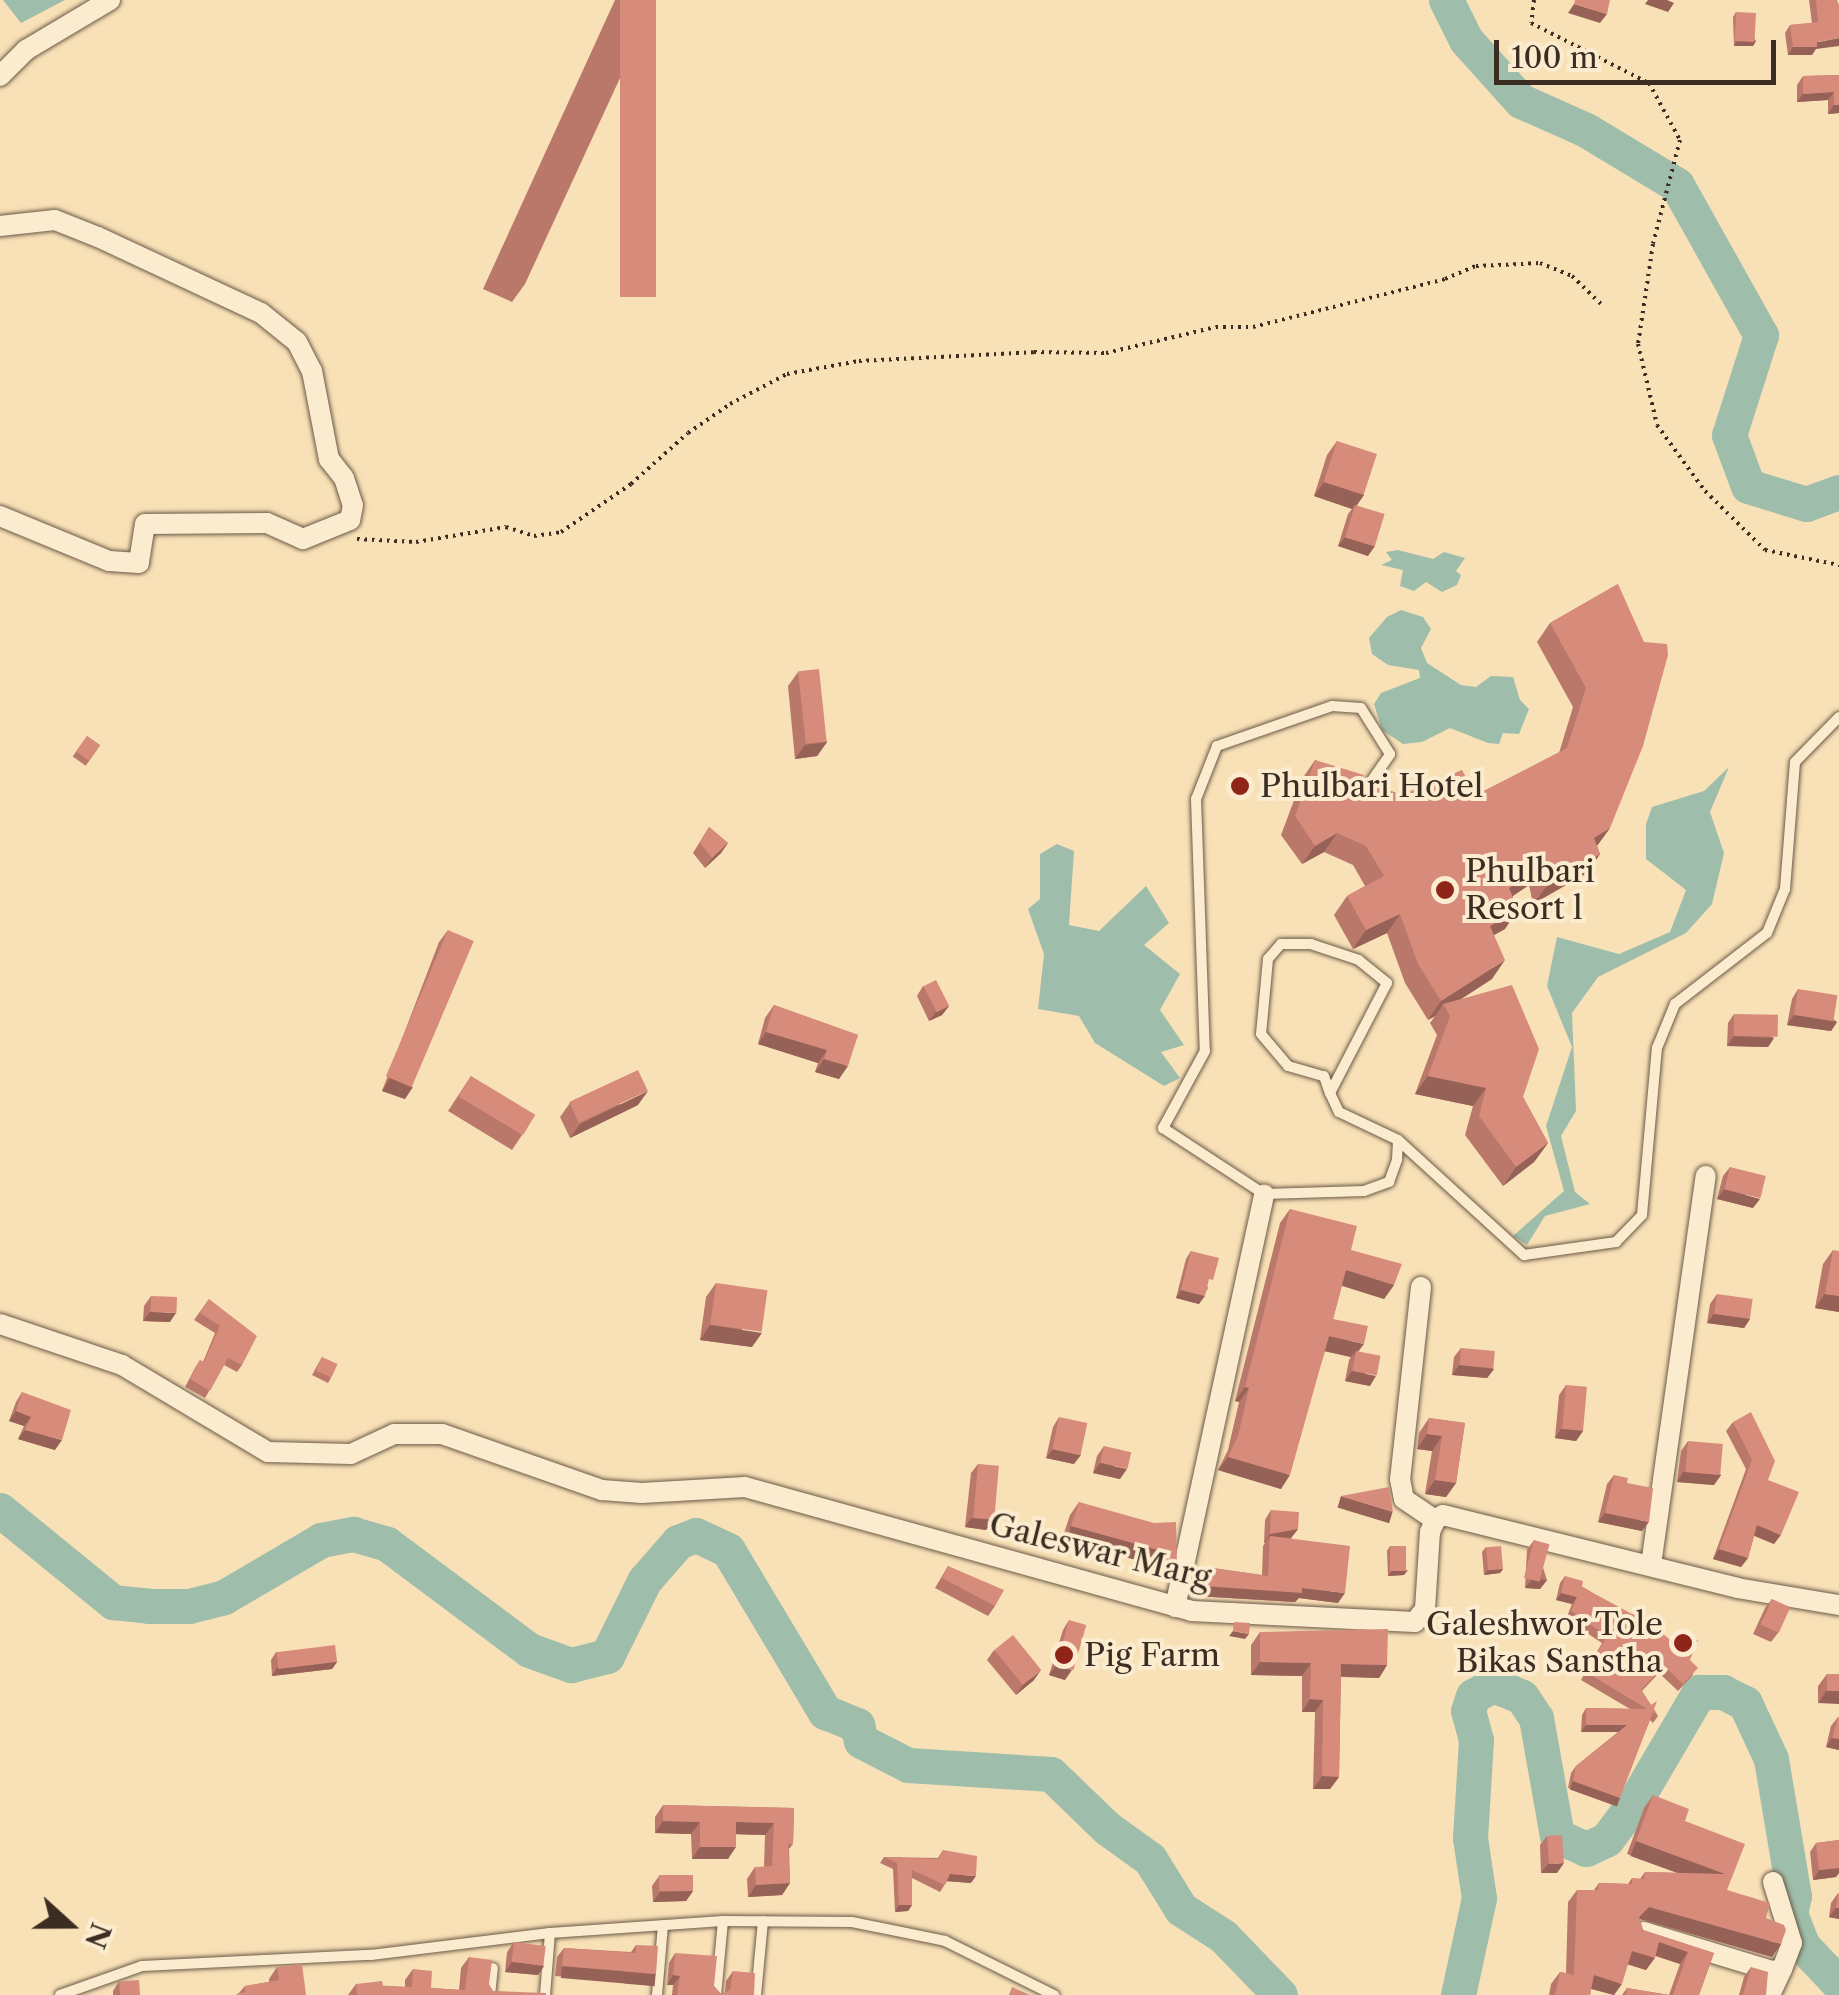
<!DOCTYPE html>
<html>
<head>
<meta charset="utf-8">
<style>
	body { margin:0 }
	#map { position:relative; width:1839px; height:1995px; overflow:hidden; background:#f9e1b7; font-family:"Libre Caslon Text",serif }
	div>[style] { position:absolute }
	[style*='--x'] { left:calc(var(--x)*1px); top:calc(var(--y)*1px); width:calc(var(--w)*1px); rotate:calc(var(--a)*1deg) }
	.water>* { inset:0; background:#9ebeab }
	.river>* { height:35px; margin:-17.5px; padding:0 17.5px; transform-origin:17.5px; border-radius:17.5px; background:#9ebeab }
	.path>* { height:4px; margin-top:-2px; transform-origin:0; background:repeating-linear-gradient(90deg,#3c2d23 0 2.5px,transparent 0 7.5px) }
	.roads { filter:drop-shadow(0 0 2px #6b5a48) drop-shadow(0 0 2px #6b5a48) }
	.service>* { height:10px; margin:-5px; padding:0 5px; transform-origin:5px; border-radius:5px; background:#fbecd0 }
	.minor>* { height:20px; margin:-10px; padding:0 10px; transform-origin:10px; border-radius:10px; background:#fbecd0 }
	.wall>* { inset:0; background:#b9786a; transform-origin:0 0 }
	.shaded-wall>* { inset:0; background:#966156; transform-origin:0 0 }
	.building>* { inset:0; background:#d78b7b; transform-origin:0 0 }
	.dots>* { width:28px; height:28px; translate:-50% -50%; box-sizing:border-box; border:5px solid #fbecd0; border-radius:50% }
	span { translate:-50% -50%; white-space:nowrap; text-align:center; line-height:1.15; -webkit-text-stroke:8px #fbecd0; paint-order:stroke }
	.poi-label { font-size:32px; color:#3c2d23 }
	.left { translate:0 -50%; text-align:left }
	.right { translate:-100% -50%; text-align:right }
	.street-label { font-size:32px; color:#3c2d23 }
	.north { position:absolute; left:20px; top:1875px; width:100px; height:100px; -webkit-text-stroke:8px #fbecd0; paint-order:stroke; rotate:111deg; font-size:28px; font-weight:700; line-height:40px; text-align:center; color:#3c2d23 }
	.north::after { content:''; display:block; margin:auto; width:35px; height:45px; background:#3c2d23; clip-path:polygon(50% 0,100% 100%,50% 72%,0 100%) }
	.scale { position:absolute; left:1494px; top:40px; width:282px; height:45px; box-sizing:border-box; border:5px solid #3c2d23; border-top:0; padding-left:12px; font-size:30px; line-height:35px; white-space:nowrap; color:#3c2d23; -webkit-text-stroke:8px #fbecd0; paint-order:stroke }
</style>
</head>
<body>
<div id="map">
	<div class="water">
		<i style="clip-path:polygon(3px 0,65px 0,21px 23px)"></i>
		<i style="clip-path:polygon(1398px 550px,1433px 559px,1444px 552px,1465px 558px,1456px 571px,1461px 575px,1457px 585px,1442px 592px,1426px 582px,1414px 591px,1400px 586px,1403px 570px,1381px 565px,1392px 560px,1386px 552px)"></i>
		<i style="clip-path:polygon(1401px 610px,1423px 617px,1431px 629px,1421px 648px,1427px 663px,1461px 685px,1476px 687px,1491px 676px,1513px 677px,1520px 700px,1529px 709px,1519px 734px,1503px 733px,1499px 744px,1488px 743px,1450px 728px,1422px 742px,1403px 744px,1382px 730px,1374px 704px,1381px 693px,1420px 678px,1419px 670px,1388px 665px,1372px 654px,1369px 638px,1387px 617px)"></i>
		<i style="clip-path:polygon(1729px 767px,1710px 812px,1724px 853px,1712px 904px,1686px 933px,1598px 977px,1572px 1013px,1576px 1111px,1561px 1136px,1575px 1192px,1590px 1204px,1545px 1216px,1527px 1245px,1513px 1236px,1564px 1191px,1546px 1126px,1572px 1047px,1547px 986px,1557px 937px,1619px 954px,1670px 932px,1686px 890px,1646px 859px,1646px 824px,1652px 807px,1704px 791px)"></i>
		<i style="clip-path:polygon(1057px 844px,1074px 851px,1069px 925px,1099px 931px,1146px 886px,1169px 923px,1144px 945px,1180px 974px,1160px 1010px,1184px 1045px,1161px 1052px,1180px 1078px,1164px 1086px,1095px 1043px,1079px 1016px,1038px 1009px,1044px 954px,1028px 909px,1040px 899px,1040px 854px)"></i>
	</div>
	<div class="river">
		<i style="--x:1446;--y:0;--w:45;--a:63.4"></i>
		<i style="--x:1466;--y:40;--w:82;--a:48"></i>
		<i style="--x:1521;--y:101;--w:71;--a:24"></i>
		<i style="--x:1586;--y:130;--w:106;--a:31.1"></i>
		<i style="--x:1677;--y:185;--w:172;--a:60.8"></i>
		<i style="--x:1761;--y:335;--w:105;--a:107.7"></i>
		<i style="--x:1729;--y:435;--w:54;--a:69.6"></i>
		<i style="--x:1748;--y:486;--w:61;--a:17.2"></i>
		<i style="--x:1806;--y:504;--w:35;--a:-20"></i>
		<i style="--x:0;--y:1510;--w:146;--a:39.2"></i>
		<i style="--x:113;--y:1602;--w:36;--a:6"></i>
		<i style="--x:149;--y:1606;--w:40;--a:0"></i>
		<i style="--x:189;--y:1606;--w:36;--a:-14"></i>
		<i style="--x:224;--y:1597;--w:113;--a:-30.4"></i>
		<i style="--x:321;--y:1540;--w:33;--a:-11"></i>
		<i style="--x:353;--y:1534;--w:35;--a:16"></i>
		<i style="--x:387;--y:1544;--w:177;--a:36.7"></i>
		<i style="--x:529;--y:1650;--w:45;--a:19.7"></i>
		<i style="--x:571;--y:1665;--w:37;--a:-14"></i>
		<i style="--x:607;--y:1656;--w:84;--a:-63.7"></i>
		<i style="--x:644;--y:1581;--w:52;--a:-48.9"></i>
		<i style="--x:678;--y:1542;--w:19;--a:-21"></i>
		<i style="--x:696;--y:1535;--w:35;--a:25"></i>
		<i style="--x:728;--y:1550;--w:189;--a:59.1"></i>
		<i style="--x:825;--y:1712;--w:35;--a:22"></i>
		<i style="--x:857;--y:1725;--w:16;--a:76"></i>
		<i style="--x:861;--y:1741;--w:53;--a:27.1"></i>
		<i style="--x:908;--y:1765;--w:143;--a:3.6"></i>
		<i style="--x:1051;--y:1774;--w:78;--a:44"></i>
		<i style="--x:1107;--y:1828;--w:53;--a:35.8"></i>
		<i style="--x:1150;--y:1859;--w:59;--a:58.2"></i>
		<i style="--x:1181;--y:1909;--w:50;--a:32.7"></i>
		<i style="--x:1223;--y:1936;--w:82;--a:46"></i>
		<i style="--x:1458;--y:1995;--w:99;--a:-77.8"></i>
		<i style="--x:1479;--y:1898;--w:61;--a:-98.5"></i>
		<i style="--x:1470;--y:1838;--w:98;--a:-86.5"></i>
		<i style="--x:1476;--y:1740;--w:30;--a:-105"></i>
		<i style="--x:1468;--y:1711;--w:16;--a:-72"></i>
		<i style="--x:1473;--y:1696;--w:23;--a:-29"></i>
		<i style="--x:1493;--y:1685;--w:31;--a:22"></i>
		<i style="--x:1522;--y:1697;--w:25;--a:56"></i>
		<i style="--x:1536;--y:1718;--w:120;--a:79.9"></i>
		<i style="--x:1557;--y:1836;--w:32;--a:24"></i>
		<i style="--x:1586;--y:1849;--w:23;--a:-25"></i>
		<i style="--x:1607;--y:1839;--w:45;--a:-53.1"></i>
		<i style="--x:1634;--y:1803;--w:129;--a:-59.6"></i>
		<i style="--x:1699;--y:1692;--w:24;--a:0"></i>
		<i style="--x:1723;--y:1692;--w:25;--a:27"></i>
		<i style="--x:1745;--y:1703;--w:62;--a:65.1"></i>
		<i style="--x:1771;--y:1759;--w:139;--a:80.5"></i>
		<i style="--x:1794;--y:1896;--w:17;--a:103"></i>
		<i style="--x:1790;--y:1913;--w:34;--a:69"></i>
		<i style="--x:1802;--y:1945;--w:54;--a:46.5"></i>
	</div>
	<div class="path">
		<i style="--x:1534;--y:0;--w:23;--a:97"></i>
		<i style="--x:1531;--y:23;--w:132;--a:27"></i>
		<i style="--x:1649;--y:83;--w:65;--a:61.5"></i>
		<i style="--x:1680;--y:140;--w:107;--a:104.6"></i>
		<i style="--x:1653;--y:244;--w:101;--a:98.5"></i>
		<i style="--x:1638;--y:344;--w:83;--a:76.8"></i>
		<i style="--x:1657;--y:425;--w:82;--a:54"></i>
		<i style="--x:1705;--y:491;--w:84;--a:44.5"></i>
		<i style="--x:1765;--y:550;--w:76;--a:11.5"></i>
		<i style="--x:357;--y:539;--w:59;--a:2.9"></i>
		<i style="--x:416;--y:542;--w:91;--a:-9.5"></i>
		<i style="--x:506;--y:527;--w:29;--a:18"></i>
		<i style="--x:534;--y:536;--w:27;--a:-8"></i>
		<i style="--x:561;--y:532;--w:85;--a:-34.4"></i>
		<i style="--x:631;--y:484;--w:76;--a:-41.8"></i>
		<i style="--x:688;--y:433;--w:51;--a:-34.6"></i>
		<i style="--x:730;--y:404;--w:64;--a:-27.8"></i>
		<i style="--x:787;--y:374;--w:73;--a:-10.2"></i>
		<i style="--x:859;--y:361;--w:175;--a:-2.9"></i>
		<i style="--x:1034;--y:352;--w:72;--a:0.8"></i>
		<i style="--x:1106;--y:353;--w:113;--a:-13.3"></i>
		<i style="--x:1216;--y:327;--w:37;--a:0"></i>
		<i style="--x:1253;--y:327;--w:198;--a:-14"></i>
		<i style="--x:1445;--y:279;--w:34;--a:-23"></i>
		<i style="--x:1476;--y:266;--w:64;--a:-2.7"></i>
		<i style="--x:1540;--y:263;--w:35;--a:22"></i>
		<i style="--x:1572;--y:276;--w:40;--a:44"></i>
	</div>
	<div class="roads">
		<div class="service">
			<i style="--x:1370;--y:783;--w:35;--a:-55"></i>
			<i style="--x:1390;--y:754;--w:54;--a:-122.2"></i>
			<i style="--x:1361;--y:708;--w:29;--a:-176"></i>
			<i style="--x:1332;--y:706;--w:122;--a:160.8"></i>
			<i style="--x:1217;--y:746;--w:57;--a:111.6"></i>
			<i style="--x:1196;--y:799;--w:252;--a:88"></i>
			<i style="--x:1205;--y:1051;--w:88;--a:118.6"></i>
			<i style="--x:1163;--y:1128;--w:121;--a:33.2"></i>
			<i style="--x:1264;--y:1194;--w:100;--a:-1.7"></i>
			<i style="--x:1364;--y:1191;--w:27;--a:-20"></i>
			<i style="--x:1389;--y:1182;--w:23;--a:-70"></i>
			<i style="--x:1397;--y:1160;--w:20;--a:-87"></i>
			<i style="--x:1330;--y:1093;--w:124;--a:-62.6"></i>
			<i style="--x:1387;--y:983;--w:36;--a:-141"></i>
			<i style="--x:1359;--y:960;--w:51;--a:-161.6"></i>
			<i style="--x:1311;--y:944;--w:30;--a:180"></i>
			<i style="--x:1281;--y:944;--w:20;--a:131"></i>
			<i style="--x:1268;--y:959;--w:75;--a:95.3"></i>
			<i style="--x:1261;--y:1034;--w:42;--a:49.8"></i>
			<i style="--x:1288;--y:1066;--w:37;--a:16"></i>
			<i style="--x:1324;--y:1076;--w:18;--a:71"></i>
			<i style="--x:1330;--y:1093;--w:21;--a:65"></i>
			<i style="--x:1339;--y:1112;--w:65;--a:25.4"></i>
			<i style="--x:1398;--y:1140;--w:171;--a:42.4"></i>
			<i style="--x:1524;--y:1255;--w:93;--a:-8"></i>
			<i style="--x:1616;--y:1242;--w:37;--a:-46"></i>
			<i style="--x:1642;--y:1215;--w:168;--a:-84.9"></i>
			<i style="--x:1657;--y:1048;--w:48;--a:-67.8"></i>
			<i style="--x:1675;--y:1004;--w:116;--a:-37.7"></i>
			<i style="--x:1767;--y:933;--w:48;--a:-67.8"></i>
			<i style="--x:1785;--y:889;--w:127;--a:-85.5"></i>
			<i style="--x:1795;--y:762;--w:63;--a:-45.6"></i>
			<i style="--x:60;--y:1995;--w:87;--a:-19.5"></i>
			<i style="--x:142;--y:1966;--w:229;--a:-2.8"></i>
			<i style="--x:371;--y:1955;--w:180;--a:-7"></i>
			<i style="--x:550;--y:1933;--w:173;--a:-4"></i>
			<i style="--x:723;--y:1921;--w:129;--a:0.4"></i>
			<i style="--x:852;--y:1922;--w:95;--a:11.5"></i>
			<i style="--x:945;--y:1941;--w:122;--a:26.4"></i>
			<i style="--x:490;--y:1995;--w:27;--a:-84"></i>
			<i style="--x:545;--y:1995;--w:62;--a:-85.4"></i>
			<i style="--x:657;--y:1995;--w:70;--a:-85.1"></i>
			<i style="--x:716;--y:1995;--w:74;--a:-84.6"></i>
			<i style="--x:756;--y:1995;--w:74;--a:-84.6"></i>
		</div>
		<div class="minor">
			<i style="--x:0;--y:76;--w:37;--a:-45"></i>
			<i style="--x:26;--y:50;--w:98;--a:-30.8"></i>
			<i style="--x:0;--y:226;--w:55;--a:-6.2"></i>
			<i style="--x:55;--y:220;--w:46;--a:21.6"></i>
			<i style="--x:98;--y:237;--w:180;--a:25"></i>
			<i style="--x:261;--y:313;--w:46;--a:38.9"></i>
			<i style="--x:297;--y:342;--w:33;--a:63"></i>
			<i style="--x:312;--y:371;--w:90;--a:79.1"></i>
			<i style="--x:329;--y:459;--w:24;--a:52"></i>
			<i style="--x:344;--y:478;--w:28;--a:72"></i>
			<i style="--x:353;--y:505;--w:15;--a:101"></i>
			<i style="--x:350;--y:520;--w:51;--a:158"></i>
			<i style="--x:303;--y:539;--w:39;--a:-156"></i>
			<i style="--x:267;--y:523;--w:122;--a:179.5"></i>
			<i style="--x:145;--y:524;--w:39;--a:99"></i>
			<i style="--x:139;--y:563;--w:30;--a:-176"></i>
			<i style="--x:109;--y:561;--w:118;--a:-157.6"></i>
			<i style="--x:1421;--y:1287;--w:193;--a:96.2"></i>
			<i style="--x:1400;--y:1479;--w:20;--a:79"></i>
			<i style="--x:1404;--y:1499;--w:37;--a:34"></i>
			<i style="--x:0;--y:1324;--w:129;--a:18.6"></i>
			<i style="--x:122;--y:1365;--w:170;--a:30.8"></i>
			<i style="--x:268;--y:1452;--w:83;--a:1.4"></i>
			<i style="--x:351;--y:1454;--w:47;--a:-24.9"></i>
			<i style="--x:394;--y:1434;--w:48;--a:0"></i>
			<i style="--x:442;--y:1434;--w:170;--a:19.3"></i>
			<i style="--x:602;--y:1490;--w:40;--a:4.3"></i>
			<i style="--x:642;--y:1493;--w:103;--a:-3.3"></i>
			<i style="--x:745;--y:1487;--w:463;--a:15.5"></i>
			<i style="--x:1191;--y:1611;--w:224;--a:2.8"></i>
			<i style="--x:1415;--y:1622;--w:16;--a:-52"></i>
			<i style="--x:1425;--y:1609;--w:77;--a:-86.3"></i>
			<i style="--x:1430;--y:1532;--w:13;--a:-67"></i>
			<i style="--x:1435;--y:1520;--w:9;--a:-32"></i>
			<i style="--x:1443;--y:1515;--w:303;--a:13.9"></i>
			<i style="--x:1737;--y:1588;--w:103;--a:9.5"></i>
			<i style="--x:1651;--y:1565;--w:393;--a:-82"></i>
			<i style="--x:1175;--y:1607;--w:422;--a:-77.8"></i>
			<i style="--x:1773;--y:1882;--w:64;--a:72.7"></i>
			<i style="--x:1792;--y:1943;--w:28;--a:111"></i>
			<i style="--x:1644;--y:1932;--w:134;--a:16.9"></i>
			<i style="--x:1772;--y:1971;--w:10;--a:-11"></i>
			<i style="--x:1782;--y:1969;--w:29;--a:115"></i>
		</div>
	</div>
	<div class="wall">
		<i style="clip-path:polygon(615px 0,656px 0,525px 284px,512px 302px,483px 289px)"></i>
		<i style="clip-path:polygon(1809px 0,1837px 0,1812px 55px,1788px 55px,1785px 33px,1790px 25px,1812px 23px)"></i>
		<i style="clip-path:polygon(1736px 12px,1756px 41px,1753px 46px,1734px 46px,1733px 17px)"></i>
		<i style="clip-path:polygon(1839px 75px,1839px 113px,1828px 114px,1828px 100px,1797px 102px,1797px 85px,1803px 76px)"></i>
		<i style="clip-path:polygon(1337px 441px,1364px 495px,1357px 505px,1368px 556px,1338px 546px,1348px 514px,1352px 509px,1314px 496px,1327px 455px)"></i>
		<i style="clip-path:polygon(1618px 584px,1610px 828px,1597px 846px,1600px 854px,1587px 873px,1533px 904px,1529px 885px,1513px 896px,1505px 929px,1494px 935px,1492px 979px,1460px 999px,1523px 1097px,1548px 1143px,1534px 1162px,1503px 1186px,1465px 1135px,1473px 1106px,1415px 1094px,1437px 1035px,1430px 1023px,1435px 1016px,1428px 1020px,1405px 983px,1387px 933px,1353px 949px,1334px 915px,1347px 896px,1365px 886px,1353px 865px,1324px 852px,1302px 864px,1281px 835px,1302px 779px,1315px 760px,1401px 795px,1476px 795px,1559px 753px,1573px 707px,1537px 642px,1550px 623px)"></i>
		<i style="clip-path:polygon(798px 672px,827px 742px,817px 756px,795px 759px,788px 686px)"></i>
		<i style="left:87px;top:736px;width:16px;height:25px;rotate:35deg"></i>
		<i style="clip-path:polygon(709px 827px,728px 843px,721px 853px,705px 868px,693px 853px)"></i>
		<i style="clip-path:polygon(448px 930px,405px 1099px,382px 1091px,439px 942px)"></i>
		<i style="clip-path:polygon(923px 986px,949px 1006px,942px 1015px,929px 1021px,917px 996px)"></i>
		<i style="clip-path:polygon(1798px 989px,1837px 1022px,1831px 1031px,1787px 1025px,1792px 999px)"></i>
		<i style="clip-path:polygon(774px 1005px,858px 1035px,839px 1079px,815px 1072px,818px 1063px,758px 1044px,765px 1018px)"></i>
		<i style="clip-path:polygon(1734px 1014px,1774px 1038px,1768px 1047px,1727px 1046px,1728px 1023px)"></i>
		<i style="clip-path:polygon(471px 1076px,522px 1135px,512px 1150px,448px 1111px)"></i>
		<i style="clip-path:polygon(570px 1103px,638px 1105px,570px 1138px,560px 1117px)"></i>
		<i style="clip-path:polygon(1730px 1167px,1753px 1208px,1717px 1199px,1723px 1176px)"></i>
		<i style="clip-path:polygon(1290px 1209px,1351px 1250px,1394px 1285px,1384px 1299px,1342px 1285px,1333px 1319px,1358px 1351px,1370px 1386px,1345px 1381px,1349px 1360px,1351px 1357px,1325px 1351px,1281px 1489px,1218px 1470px,1228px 1450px,1239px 1402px,1235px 1401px,1280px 1223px)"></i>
		<i style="clip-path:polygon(1833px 1250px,1839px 1312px,1815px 1308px,1823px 1264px)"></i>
		<i style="clip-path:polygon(1191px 1251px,1208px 1288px,1199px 1304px,1176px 1298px,1186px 1259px)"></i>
		<i style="clip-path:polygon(716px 1283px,752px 1347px,700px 1340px,706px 1297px)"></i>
		<i style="clip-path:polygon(1717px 1294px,1750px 1319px,1744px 1328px,1707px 1323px,1710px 1304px)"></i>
		<i style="clip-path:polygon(151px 1296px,170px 1322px,143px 1321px,144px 1306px)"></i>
		<i style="clip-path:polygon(209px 1299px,242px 1365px,237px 1372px,224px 1365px,205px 1398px,185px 1387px,195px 1368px,200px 1360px,203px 1362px,215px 1333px,194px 1320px)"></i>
		<i style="clip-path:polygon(1461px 1348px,1494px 1369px,1487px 1378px,1452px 1375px,1454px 1357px)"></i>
		<i style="clip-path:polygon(322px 1357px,331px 1378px,328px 1383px,312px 1375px)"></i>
		<i style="clip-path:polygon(1566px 1385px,1583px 1431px,1576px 1441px,1555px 1438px,1559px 1395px)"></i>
		<i style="clip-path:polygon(22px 1392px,55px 1450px,18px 1439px,24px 1426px,9px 1421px,16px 1402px)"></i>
		<i style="clip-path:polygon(1059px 1417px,1074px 1464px,1046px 1458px,1053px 1427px)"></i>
		<i style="clip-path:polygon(1429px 1418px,1465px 1423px,1456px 1483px,1446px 1497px,1425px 1494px,1432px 1451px,1417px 1449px,1419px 1433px)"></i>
		<i style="clip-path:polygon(1733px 1422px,1768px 1480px,1774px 1544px,1754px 1536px,1748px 1558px,1741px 1567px,1713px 1559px,1746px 1469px,1726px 1431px)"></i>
		<i style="clip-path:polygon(1688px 1441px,1721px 1475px,1714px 1485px,1677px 1482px,1681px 1451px)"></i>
		<i style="clip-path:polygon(1104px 1446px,1120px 1479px,1093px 1473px,1097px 1456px)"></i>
		<i style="clip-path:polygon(978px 1464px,993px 1520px,986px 1530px,965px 1527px,971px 1473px)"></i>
		<i style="clip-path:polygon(1614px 1475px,1627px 1483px,1642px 1531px,1598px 1522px,1607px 1484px)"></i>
		<i style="clip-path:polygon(1079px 1502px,1177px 1562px,1168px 1575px,1149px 1576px,1149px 1563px,1062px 1539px,1070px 1515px)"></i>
		<i style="clip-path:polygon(1271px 1510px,1298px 1529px,1291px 1538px,1338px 1603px,1299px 1598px,1295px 1602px,1196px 1596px,1199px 1576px,1206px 1567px,1262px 1575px,1263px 1546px,1265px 1543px,1264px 1543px,1265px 1520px)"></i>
		<i style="clip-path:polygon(1534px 1540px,1547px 1580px,1540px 1589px,1525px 1588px,1527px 1550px)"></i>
		<i style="clip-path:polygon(1390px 1546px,1404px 1575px,1388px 1576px,1387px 1551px)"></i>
		<i style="clip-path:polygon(1486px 1547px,1503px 1569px,1500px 1573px,1484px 1575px,1482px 1552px)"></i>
		<i style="clip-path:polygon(948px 1566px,995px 1606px,988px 1616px,935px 1588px)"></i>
		<i style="clip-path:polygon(1565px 1576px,1677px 1645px,1683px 1634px,1693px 1675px,1678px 1691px,1659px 1673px,1642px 1691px,1658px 1716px,1653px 1723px,1650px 1720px,1615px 1805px,1568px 1788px,1571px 1773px,1576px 1766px,1618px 1732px,1581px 1732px,1582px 1715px,1586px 1708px,1630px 1709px,1581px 1680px,1602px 1643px,1566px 1619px,1572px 1604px,1556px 1600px,1560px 1583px)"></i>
		<i style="clip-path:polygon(1772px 1599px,1778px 1633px,1771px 1642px,1753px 1634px,1765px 1608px)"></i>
		<i style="clip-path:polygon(1069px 1620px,1065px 1680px,1049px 1675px,1063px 1630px)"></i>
		<i style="clip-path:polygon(1260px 1632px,1387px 1665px,1379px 1678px,1341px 1677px,1339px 1777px,1330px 1789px,1313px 1789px,1315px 1712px,1302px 1712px,1302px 1676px,1251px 1675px,1251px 1645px)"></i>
		<i style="clip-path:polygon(994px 1650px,1034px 1680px,1016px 1695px,987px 1660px)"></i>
		<i style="clip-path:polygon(276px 1652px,337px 1662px,332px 1669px,272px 1676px,271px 1660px)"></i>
		<i style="clip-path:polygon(1827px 1674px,1839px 1674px,1818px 1703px,1818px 1686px)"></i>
		<i style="clip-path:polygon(1838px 1717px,1839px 1750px,1826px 1747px,1831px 1726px)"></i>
		<i style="clip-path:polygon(1653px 1795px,1685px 1821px,1727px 1890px,1766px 1918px,1772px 1957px,1640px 1919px,1643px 1930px,1714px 1953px,1699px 1995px,1622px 1995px,1627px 1988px,1669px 1995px,1680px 1964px,1655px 1956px,1646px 1970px,1628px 1964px,1614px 1995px,1591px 1989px,1590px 1995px,1549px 1995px,1551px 1984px,1560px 1972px,1566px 1973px,1568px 1902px,1577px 1890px,1594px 1890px,1599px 1883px,1628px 1884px,1632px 1878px,1640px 1879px,1645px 1872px,1680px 1873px,1627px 1854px,1644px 1808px)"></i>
		<i style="clip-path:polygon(663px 1805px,794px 1808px,793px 1844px,789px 1849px,790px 1883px,782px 1895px,748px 1897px,747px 1879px,755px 1867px,764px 1867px,765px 1835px,736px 1834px,728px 1859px,692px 1859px,691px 1834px,655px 1833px,655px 1817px)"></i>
		<i style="clip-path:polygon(1547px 1836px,1557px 1873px,1541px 1873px,1540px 1845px)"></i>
		<i style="clip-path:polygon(1839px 1840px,1839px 1873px,1836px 1877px,1813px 1880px,1810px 1852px,1816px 1843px)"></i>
		<i style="clip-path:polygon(943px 1850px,971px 1883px,947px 1881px,940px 1892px,912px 1878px,912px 1905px,908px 1911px,895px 1912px,893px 1869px,880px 1863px,884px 1857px,938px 1858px)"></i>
		<i style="clip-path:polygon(659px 1876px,693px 1891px,686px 1901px,653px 1902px,652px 1886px)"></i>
		<i style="clip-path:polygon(1838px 1893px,1839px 1919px,1829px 1917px,1831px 1903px)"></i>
		<i style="clip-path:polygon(514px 1942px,544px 1966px,538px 1975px,505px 1972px,507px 1952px)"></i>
		<i style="clip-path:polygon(636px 1945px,656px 1974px,649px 1984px,555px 1976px,557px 1957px,564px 1948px,631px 1952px)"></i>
		<i style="clip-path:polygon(675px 1953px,714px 1986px,721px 1994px,725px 1992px,726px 1981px,733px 1971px,754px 1995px,672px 1995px,673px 1985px,667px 1985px,669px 1963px)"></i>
		<i style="clip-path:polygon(469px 1957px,493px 1991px,546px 1995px,348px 1995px,356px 1984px,405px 1987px,405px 1980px,413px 1969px,431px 1988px,459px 1990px,461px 1968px)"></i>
		<i style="clip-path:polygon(277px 1967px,306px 1995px,236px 1995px,239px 1993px,245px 1986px,269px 1982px,269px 1979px)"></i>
		<i style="clip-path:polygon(1751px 1967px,1766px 1995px,1739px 1995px,1744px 1977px)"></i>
		<i style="clip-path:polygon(119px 1981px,140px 1995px,113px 1995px,113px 1991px)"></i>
	</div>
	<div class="shaded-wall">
		<i style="clip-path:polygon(1648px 0,1667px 0,1674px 3px,1668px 12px,1645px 4px)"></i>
		<i style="clip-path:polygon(1574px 4px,1607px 14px,1600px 23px,1568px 13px)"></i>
		<i style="clip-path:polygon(1839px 38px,1839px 46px,1816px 49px,1812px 55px,1788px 55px,1793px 47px)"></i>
		<i style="clip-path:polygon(1737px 41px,1756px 41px,1753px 46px,1734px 46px)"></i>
		<i style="clip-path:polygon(1834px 92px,1828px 100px,1797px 102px,1803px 94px)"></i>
		<i style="clip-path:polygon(1834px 105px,1839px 105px,1839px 113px,1828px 114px)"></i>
		<i style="clip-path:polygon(1324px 482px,1364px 495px,1354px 509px,1355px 505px,1352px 509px,1314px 496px)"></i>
		<i style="clip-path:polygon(1345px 537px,1375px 546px,1368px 556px,1338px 546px)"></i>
		<i style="clip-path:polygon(827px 742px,817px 756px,795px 759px,805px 745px)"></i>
		<i style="clip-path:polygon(1610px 828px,1596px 847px,1594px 838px)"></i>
		<i style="clip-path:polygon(1337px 833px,1324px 852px,1302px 864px,1315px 846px)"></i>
		<i style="clip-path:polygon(728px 843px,721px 853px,705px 868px,712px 858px)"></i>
		<i style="clip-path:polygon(1600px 854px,1587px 873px,1533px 904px,1547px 886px)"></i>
		<i style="clip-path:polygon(1543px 866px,1529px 885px,1496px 907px,1509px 888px)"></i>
		<i style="clip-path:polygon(1518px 910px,1505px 929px,1476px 945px,1490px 926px)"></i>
		<i style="clip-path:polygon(1400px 914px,1387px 933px,1353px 949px,1366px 930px)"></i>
		<i style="clip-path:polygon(1505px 960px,1492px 979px,1446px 1009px,1443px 1004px,1435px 1016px,1428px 1020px,1441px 1001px)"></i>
		<i style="clip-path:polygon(949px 1006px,942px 1015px,929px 1021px,936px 1012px)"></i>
		<i style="clip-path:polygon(1794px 1015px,1837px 1022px,1831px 1031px,1787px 1025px)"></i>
		<i style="clip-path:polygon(766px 1032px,827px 1050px,818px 1063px,758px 1044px)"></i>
		<i style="clip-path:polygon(1734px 1036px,1774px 1038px,1768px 1047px,1727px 1046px)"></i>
		<i style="clip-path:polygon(824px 1059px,848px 1066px,839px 1079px,815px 1072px)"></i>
		<i style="clip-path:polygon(1428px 1076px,1486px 1088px,1473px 1106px,1415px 1094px)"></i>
		<i style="clip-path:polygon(390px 1078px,413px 1087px,405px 1099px,382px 1091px)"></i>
		<i style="clip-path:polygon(648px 1091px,638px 1105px,570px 1138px,580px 1124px)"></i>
		<i style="clip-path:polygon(1548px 1143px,1534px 1162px,1503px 1186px,1516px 1167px)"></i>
		<i style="clip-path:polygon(1724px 1189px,1760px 1199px,1753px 1208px,1717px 1199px)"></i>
		<i style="clip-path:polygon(1346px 1270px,1394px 1285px,1384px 1299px,1336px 1284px)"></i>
		<i style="clip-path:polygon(1181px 1290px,1205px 1296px,1199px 1304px,1176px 1298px)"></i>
		<i style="clip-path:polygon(1825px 1294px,1839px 1296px,1839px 1312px,1815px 1308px)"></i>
		<i style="clip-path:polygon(150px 1312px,176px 1313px,170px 1322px,143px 1321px)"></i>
		<i style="clip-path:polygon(1714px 1314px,1750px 1319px,1744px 1328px,1707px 1323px)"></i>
		<i style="clip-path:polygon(710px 1325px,762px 1333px,752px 1347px,700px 1340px)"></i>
		<i style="clip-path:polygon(1329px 1336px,1364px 1344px,1354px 1357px,1356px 1351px,1351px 1357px,1319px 1350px)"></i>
		<i style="clip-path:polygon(1459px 1365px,1494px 1369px,1487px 1378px,1452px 1375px)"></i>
		<i style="clip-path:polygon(1352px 1371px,1376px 1376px,1370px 1386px,1345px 1381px)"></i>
		<i style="clip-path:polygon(1245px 1387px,1249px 1388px,1239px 1402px,1235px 1401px)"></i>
		<i style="clip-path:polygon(16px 1411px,31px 1417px,24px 1426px,9px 1421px)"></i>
		<i style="clip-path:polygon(1561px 1429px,1583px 1431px,1576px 1441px,1555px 1438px)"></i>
		<i style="clip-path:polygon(25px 1430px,62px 1440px,55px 1450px,18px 1439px)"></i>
		<i style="clip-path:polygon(1427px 1434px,1442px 1436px,1432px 1451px,1417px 1449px)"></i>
		<i style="clip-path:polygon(1053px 1449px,1081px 1455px,1074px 1464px,1046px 1458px)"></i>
		<i style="clip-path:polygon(1228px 1457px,1290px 1475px,1281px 1489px,1218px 1470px)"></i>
		<i style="clip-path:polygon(1100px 1463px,1127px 1469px,1120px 1479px,1093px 1473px)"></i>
		<i style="clip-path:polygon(1683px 1472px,1721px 1475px,1714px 1485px,1677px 1482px)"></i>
		<i style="clip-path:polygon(1435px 1480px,1456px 1483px,1446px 1497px,1425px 1494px)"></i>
		<i style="left:1341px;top:1496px;width:54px;height:12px;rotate:17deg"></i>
		<i style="clip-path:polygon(1605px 1513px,1649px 1522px,1642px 1531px,1598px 1522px)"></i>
		<i style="clip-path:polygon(971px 1518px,993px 1520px,986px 1530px,965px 1527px)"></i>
		<i style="clip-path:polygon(1757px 1525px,1781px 1535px,1774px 1544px,1751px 1534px)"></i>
		<i style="left:1071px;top:1526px;width:90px;height:16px;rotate:15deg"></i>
		<i style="clip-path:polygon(1298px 1529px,1291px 1538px,1270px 1536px,1264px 1543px,1270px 1534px)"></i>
		<i style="clip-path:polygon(1719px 1549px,1748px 1558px,1741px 1567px,1713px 1559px)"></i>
		<i style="clip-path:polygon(1177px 1562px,1168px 1575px,1149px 1576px,1158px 1563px)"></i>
		<i style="clip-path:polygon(1503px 1569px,1500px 1573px,1484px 1575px,1488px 1570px)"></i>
		<i style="clip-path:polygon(1408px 1570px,1404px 1575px,1388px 1576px,1392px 1571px)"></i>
		<i style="clip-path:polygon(1532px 1579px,1547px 1580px,1540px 1589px,1525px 1588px)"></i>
		<i style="clip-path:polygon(1203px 1586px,1302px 1588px,1345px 1593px,1338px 1603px,1299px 1598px,1295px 1602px,1196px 1596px)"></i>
		<i style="clip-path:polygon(1561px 1593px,1577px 1597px,1572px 1604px,1556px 1600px)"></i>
		<i style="clip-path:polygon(1233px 1631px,1249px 1634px,1245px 1639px,1229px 1636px)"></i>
		<i style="clip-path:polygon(337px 1662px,332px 1669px,272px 1676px,277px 1668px)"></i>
		<i style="clip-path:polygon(1260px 1662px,1311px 1663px,1302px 1676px,1251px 1675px)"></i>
		<i style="clip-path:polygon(1341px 1664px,1387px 1665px,1379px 1678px,1332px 1676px)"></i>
		<i style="clip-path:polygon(1056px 1665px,1072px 1670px,1065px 1680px,1049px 1675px)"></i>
		<i style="clip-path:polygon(1041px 1670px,1034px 1680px,1016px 1695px,1022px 1686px)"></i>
		<i style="clip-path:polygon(1826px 1691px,1839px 1691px,1839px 1704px,1818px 1703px)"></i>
		<i style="clip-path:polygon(1310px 1699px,1323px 1700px,1315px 1712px,1302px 1712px)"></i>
		<i style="clip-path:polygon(1586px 1725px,1627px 1725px,1622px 1732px,1581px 1732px)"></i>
		<i style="clip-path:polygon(1832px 1738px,1839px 1739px,1839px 1750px,1826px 1747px)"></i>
		<i style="clip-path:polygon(1322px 1776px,1339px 1777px,1330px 1789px,1313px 1789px)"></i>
		<i style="left:1573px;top:1781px;width:50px;height:9px;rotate:20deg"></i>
		<i style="clip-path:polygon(663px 1821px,700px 1822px,691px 1834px,655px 1833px)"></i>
		<i style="clip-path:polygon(736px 1822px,774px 1823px,765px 1835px,727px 1834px)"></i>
		<i style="left:1636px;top:1841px;width:95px;height:16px;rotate:20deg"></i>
		<i style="clip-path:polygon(700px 1847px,736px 1847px,728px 1859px,692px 1859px)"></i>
		<i style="clip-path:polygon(1564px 1863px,1557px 1873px,1541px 1873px,1548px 1864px)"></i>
		<i style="clip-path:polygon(1839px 1868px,1839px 1873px,1836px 1877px,1813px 1880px,1819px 1870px)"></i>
		<i style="clip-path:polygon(950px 1874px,976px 1876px,971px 1883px,945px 1881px)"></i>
		<i style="clip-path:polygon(790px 1883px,782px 1895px,748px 1897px,756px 1885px)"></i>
		<i style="clip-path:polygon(693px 1891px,686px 1901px,653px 1902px,660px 1892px)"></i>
		<i style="clip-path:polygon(899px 1905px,912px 1905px,908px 1911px,895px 1912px)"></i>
		<i style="clip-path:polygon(1649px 1907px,1781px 1944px,1772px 1957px,1640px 1919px,1639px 1917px)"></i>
		<i style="clip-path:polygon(1836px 1908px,1839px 1908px,1839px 1919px,1829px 1917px)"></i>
		<i style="clip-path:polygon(1659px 1942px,1688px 1952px,1680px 1964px,1651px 1954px)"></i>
		<i style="clip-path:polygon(1632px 1951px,1655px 1958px,1646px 1970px,1623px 1963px)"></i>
		<i style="clip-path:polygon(512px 1962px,544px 1966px,538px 1975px,505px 1972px)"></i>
		<i style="left:562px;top:1966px;width:94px;height:12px;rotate:5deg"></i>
		<i style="clip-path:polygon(673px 1975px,680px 1976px,673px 1985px,667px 1985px)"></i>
		<i style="clip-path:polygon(1594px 1975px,1622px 1984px,1614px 1995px,1585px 1987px)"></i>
	</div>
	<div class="building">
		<i style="left:620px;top:0;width:36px;height:297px"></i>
		<i style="clip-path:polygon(1575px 0,1610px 0,1607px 14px,1574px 4px)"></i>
		<i style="clip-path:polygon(1816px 0,1837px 0,1839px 5px,1839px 38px,1817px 42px,1817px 47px,1793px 47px,1790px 25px,1818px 22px)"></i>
		<i style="left:1736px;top:12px;width:20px;height:29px;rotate:3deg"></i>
		<i style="clip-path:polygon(1839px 75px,1839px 105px,1834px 105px,1834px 92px,1803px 94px,1803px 76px)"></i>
		<i style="left:1337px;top:441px;width:42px;height:43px;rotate:18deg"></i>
		<i style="left:1355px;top:505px;width:31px;height:34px;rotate:17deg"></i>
		<i style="clip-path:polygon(1618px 584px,1644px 642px,1667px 644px,1668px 655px,1643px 746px,1610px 828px,1594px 838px,1600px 854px,1547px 886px,1543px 866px,1509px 888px,1518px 910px,1490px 926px,1505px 960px,1441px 1001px,1418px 964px,1400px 914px,1366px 930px,1347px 896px,1384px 876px,1366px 846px,1337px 833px,1315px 846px,1295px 816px,1315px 760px,1364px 775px,1363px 780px,1401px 795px,1462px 770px,1476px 795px,1567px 748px,1586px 688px,1550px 623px)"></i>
		<i style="left:819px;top:669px;width:73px;height:21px;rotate:84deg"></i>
		<i style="left:87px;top:736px;width:16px;height:19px;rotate:35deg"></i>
		<i style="clip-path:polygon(709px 827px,728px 843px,712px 858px,700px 843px)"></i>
		<i style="left:448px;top:930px;width:28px;height:159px;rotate:23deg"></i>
		<i style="left:936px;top:980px;width:29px;height:14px;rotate:63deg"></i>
		<i style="clip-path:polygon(1512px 985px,1539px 1049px,1523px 1097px,1548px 1143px,1516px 1167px,1479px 1116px,1486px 1088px,1428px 1076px,1450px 1016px,1443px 1004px)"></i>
		<i style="left:1798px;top:989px;width:40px;height:26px;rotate:9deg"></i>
		<i style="clip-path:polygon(774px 1005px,858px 1035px,848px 1066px,824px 1059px,827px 1050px,766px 1032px)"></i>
		<i style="left:1734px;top:1014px;width:44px;height:22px;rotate:1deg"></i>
		<i style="left:638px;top:1070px;width:23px;height:76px;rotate:65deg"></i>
		<i style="left:471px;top:1076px;width:75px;height:24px;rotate:31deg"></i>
		<i style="left:1730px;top:1167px;width:37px;height:23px;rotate:14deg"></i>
		<i style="clip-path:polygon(1290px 1209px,1357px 1226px,1351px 1250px,1402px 1264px,1394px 1285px,1346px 1270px,1333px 1319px,1368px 1326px,1364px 1344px,1329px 1336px,1290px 1475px,1228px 1457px,1238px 1436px,1249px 1388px,1245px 1387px)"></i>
		<i style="clip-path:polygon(1833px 1250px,1839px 1251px,1839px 1296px,1825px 1294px)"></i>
		<i style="clip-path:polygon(1191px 1251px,1219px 1258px,1213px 1280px,1209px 1279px,1205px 1296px,1181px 1290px)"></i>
		<i style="left:716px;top:1283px;width:52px;height:42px;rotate:8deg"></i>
		<i style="left:1717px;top:1294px;width:36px;height:20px;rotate:8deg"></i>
		<i style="left:151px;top:1296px;width:26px;height:16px;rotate:2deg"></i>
		<i style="clip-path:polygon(209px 1299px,257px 1336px,242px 1365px,228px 1358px,210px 1391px,190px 1379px,200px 1360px,204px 1362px,220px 1326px,200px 1313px)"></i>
		<i style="left:1461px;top:1348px;width:34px;height:17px;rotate:5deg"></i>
		<i style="left:1356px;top:1351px;width:25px;height:20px;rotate:11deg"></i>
		<i style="left:322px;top:1357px;width:17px;height:15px;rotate:24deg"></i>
		<i style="left:1566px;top:1385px;width:21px;height:44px;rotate:5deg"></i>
		<i style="clip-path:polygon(22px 1392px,71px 1410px,62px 1440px,25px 1430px,31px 1417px,16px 1411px)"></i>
		<i style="clip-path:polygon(1751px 1412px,1775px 1461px,1768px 1480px,1799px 1492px,1781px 1535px,1757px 1525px,1748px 1558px,1719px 1549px,1752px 1460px,1733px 1422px)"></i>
		<i style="left:1059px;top:1417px;width:29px;height:33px;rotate:12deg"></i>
		<i style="clip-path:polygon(1429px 1418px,1465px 1423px,1456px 1483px,1435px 1480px,1442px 1436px,1427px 1434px)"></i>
		<i style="left:1688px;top:1441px;width:35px;height:31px;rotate:5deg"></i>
		<i style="left:1104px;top:1446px;width:28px;height:17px;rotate:13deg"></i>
		<i style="left:978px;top:1464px;width:21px;height:54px;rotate:5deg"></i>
		<i style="clip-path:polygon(1614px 1475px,1628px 1478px,1627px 1483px,1653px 1488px,1649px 1522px,1605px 1513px)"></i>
		<i style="clip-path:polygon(1389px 1487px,1393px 1512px,1341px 1496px)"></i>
		<i style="clip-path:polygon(1079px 1502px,1154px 1523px,1176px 1522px,1177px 1562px,1158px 1563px,1158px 1550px,1071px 1526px)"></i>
		<i style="clip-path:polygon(1271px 1510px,1299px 1512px,1298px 1529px,1270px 1534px)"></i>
		<i style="clip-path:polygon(1270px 1536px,1350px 1546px,1345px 1593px,1302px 1588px,1302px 1593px,1203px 1586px,1206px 1567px,1268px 1576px)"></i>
		<i style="left:1534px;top:1540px;width:16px;height:39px;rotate:15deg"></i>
		<i style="left:1390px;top:1546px;width:16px;height:25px"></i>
		<i style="left:1501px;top:1546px;width:23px;height:15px;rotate:85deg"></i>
		<i style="clip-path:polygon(948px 1566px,1004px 1590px,995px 1606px,942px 1578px)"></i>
		<i style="clip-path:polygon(1565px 1576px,1583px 1581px,1582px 1587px,1632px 1614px,1634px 1611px,1678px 1646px,1683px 1634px,1698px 1640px,1690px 1660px,1698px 1668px,1683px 1684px,1664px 1666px,1641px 1690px,1651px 1705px,1657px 1701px,1654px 1709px,1658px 1716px,1653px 1712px,1620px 1798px,1573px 1781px,1576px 1766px,1627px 1725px,1586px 1725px,1586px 1708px,1647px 1709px,1586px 1672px,1607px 1636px,1571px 1611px,1577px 1597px,1561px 1593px)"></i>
		<i style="left:1772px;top:1599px;width:20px;height:28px;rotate:24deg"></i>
		<i style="left:1069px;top:1620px;width:18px;height:47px;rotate:16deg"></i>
		<i style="clip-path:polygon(1234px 1622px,1250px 1623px,1249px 1634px,1233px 1631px)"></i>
		<i style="clip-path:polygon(1388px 1629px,1387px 1665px,1341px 1664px,1339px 1777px,1322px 1776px,1323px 1700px,1310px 1699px,1311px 1663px,1260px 1662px,1260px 1632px)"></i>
		<i style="left:1013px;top:1635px;width:45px;height:24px;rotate:51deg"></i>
		<i style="left:335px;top:1645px;width:17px;height:59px;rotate:83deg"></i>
		<i style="left:1827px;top:1674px;width:12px;height:17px"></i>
		<i style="clip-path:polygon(1838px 1717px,1839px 1717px,1839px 1739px,1832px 1738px)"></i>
		<i style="clip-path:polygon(1653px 1795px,1689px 1809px,1685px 1821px,1745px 1844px,1727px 1890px,1770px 1903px,1766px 1918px,1784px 1925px,1786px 1930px,1781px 1944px,1649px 1907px,1639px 1917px,1643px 1930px,1714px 1953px,1699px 1995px,1673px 1995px,1688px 1952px,1659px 1942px,1655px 1958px,1632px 1951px,1622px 1984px,1594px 1975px,1590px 1995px,1555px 1995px,1560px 1972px,1574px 1975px,1577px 1890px,1598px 1890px,1599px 1883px,1632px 1884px,1632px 1878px,1644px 1879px,1645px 1872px,1725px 1874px,1636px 1841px)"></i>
		<i style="clip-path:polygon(663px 1805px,794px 1808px,793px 1844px,788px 1844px,790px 1883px,756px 1885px,755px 1867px,772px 1866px,774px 1823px,736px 1822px,736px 1847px,700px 1847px,700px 1822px,663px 1821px)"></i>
		<i style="left:1562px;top:1835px;width:28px;height:15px;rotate:86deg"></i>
		<i style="clip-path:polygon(1839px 1840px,1839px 1868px,1819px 1870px,1816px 1843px)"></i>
		<i style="clip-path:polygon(943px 1850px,977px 1856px,976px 1876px,950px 1874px,945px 1885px,912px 1870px,912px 1905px,899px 1905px,897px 1863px,884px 1857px,939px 1859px)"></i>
		<i style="left:693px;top:1875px;width:16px;height:34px;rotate:90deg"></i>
		<i style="clip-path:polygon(1838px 1893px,1839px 1894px,1839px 1908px,1836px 1908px)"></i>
		<i style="left:514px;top:1942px;width:32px;height:20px;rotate:7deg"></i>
		<i style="clip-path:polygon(636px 1945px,658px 1946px,656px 1974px,562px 1966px,564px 1948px,636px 1953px)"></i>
		<i style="clip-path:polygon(675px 1953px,717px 1956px,714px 1986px,721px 1994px,730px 1990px,733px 1971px,755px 1973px,754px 1995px,677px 1995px,680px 1976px,673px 1975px)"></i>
		<i style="clip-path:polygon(469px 1957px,492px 1960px,489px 1984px,493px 1991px,546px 1993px,546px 1995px,357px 1995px,356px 1984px,382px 1981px,383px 1986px,412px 1987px,413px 1969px,432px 1971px,431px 1988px,465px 1990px)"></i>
		<i style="clip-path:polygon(302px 1964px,306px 1995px,237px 1995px,237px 1994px,245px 1992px,245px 1986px,279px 1980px,277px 1967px)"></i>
		<i style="clip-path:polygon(1751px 1967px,1768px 1972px,1766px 1995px,1743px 1995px)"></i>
		<i style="left:139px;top:1980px;width:15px;height:20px;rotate:86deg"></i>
		<i style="clip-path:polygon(1012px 1987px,1030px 1995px,1009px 1995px)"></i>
		<i style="clip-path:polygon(1627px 1988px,1669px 1995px,1626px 1995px)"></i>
	</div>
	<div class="dots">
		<i style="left:1240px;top:786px;background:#8f2418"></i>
		<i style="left:1445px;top:890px;background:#8f2418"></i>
		<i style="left:1683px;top:1643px;background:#8f2418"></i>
		<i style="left:1064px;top:1655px;background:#8f2418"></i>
	</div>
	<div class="poi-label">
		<span class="left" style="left:1260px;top:786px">Phulbari Hotel</span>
		<span class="left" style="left:1465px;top:890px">Phulbari<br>Resort l</span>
		<span class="right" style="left:1663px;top:1643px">Galeshwor Tole<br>Bikas Sanstha</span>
		<span class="left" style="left:1084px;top:1655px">Pig Farm</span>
	</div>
	<div class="street-label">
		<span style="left:1100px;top:1551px;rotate:14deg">Galeswar Marg</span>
	</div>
	<div class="north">N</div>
	<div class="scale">100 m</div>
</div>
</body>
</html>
